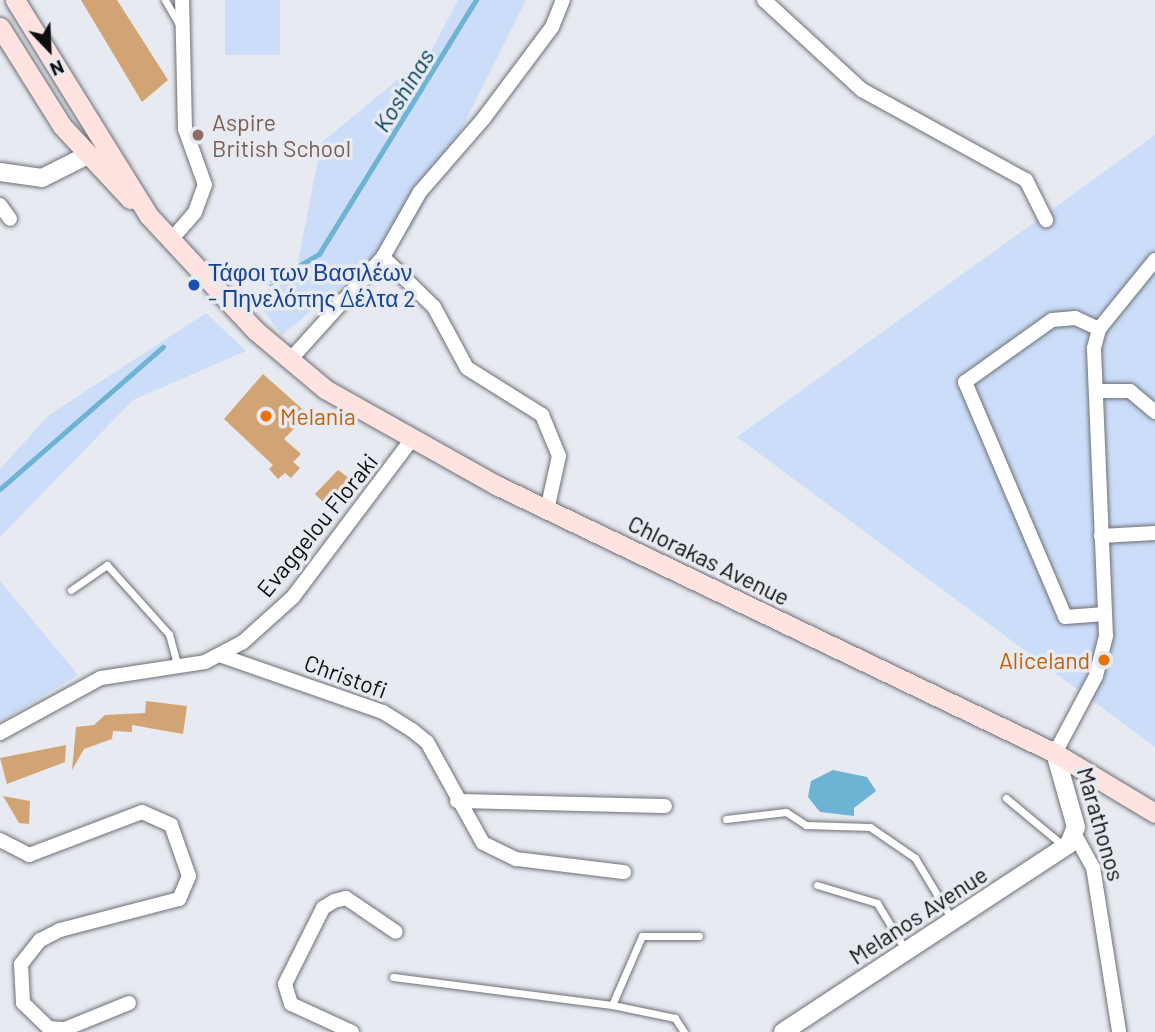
<!DOCTYPE html>
<html>
<head>
<meta charset="utf-8">
<style>
	body { margin:0 }
	#map { position:relative; width:1155px; height:1032px; overflow:hidden; background:#e7eaf0; font-family:Barlow,sans-serif }
	div>[style] { position:absolute }
	[style*='--x'] { left:calc(var(--x)*1px); top:calc(var(--y)*1px); width:calc(var(--w)*1px); rotate:calc(var(--a)*1deg) }
	.green>* { inset:0; background:#cbddf9; transform-origin:0 0 }
	.water>* { inset:0; background:#6db3d4 }
	.stream>* { height:4.5px; margin:-2.25px; padding:0 2.25px; transform-origin:2.25px; border-radius:2.25px; background:#6db3d4 }
	.building>* { inset:0; background:#d3a473 }
	.roads { filter:drop-shadow(0 0 2px #6c7075) drop-shadow(0 0 2px #6c7075) }
	.service>* { height:7px; margin:-3.5px; padding:0 3.5px; transform-origin:3.5px; border-radius:3.5px; background:#fff }
	.minor>* { height:14px; margin:-7px; padding:0 7px; transform-origin:7px; border-radius:7px; background:#fff }
	.tertiary>* { height:18px; margin:-9px; padding:0 9px; transform-origin:9px; border-radius:9px; background:#fff }
	.secondary>* { height:19px; margin:-9.5px; padding:0 9.5px; transform-origin:9.5px; border-radius:9.5px; background:#fee3e1 }
	.dots>* { width:19px; height:19px; translate:-50% -50%; box-sizing:border-box; border:4px solid #e7eaf0; border-radius:50% }
	span { translate:-50% -50%; white-space:nowrap; text-align:center; line-height:1.15; -webkit-text-stroke:7px #e7eaf0; paint-order:stroke }
	.education-label { font-size:23px; color:#785e54 }
	.left { translate:0 -50%; text-align:left }
	.transit-label { font-size:23px; color:#164399 }
	.food-label { font-size:23px; color:#c56008 }
	.right { translate:-100% -50%; text-align:right }
	.street-label { font-size:23px; color:#0d0e10 }
	.water-label { font-size:24px; color:#014158; font-style:italic }
	.north { position:absolute; left:14px; top:14px; width:70px; height:70px; -webkit-text-stroke:5px #e7eaf0; paint-order:stroke; rotate:157deg; font-size:19px; font-weight:700; line-height:28px; text-align:center; color:#0d0e10 }
	.north::after { content:''; display:block; margin:auto; width:24px; height:32px; background:#0d0e10; clip-path:polygon(50% 0,100% 100%,50% 72%,0 100%) }
</style>
</head>
<body>
<div id="map">
	<div class="green">
		<i style="left:225px;top:0;width:55px;height:55px"></i>
		<i style="clip-path:polygon(458px 0,526px 0,412px 228px,282px 335px,253px 297px,295px 278px,321px 143px,430px 53px)"></i>
		<i style="clip-path:polygon(1155px 135px,1155px 747px,737px 437px)"></i>
		<i style="clip-path:polygon(206px 313px,246px 351px,133px 400px,0 537px,0 469px,49px 415px)"></i>
		<i style="clip-path:polygon(0 581px,78px 675px,0 722px)"></i>
	</div>
	<div class="water">
		<i style="clip-path:polygon(833px 770px,867px 777px,876px 791px,854px 808px,854px 816px,820px 812px,808px 797px,811px 781px)"></i>
	</div>
	<div class="stream">
		<i style="--x:270;--y:283;--w:57;--a:-30.6"></i>
		<i style="--x:319;--y:254;--w:299;--a:-58.3"></i>
		<i style="--x:0;--y:489;--w:216;--a:-41.1"></i>
	</div>
	<div class="building">
		<i style="clip-path:polygon(81px 0,117px 0,168px 80px,142px 102px)"></i>
		<i style="clip-path:polygon(263px 374px,308px 414px,284px 439px,301px 454px,293px 462px,300px 468px,291px 478px,285px 473px,278px 479px,269px 469px,273px 465px,224px 419px)"></i>
		<i style="clip-path:polygon(338px 470px,349px 478px,341px 487px,348px 492px,325px 504px,315px 494px)"></i>
		<i style="clip-path:polygon(146px 701px,187px 706px,183px 734px,132px 725px,132px 732px,113px 731px,112px 739px,84px 749px,72px 770px,76px 727px,94px 725px,105px 715px,145px 713px)"></i>
		<i style="clip-path:polygon(66px 745px,65px 762px,7px 784px,0 758px)"></i>
		<i style="clip-path:polygon(3px 796px,30px 801px,29px 824px,19px 823px)"></i>
	</div>
	<div class="roads">
		<div class="service">
			<i style="--x:165;--y:0;--w:32;--a:60"></i>
			<i style="--x:71;--y:590;--w:44;--a:-34.8"></i>
			<i style="--x:107;--y:565;--w:93;--a:48.1"></i>
			<i style="--x:169;--y:634;--w:31;--a:75"></i>
			<i style="--x:1006;--y:798;--w:77;--a:39.7"></i>
			<i style="--x:726;--y:819;--w:60;--a:-6.7"></i>
			<i style="--x:786;--y:812;--w:24;--a:33"></i>
			<i style="--x:806;--y:825;--w:64;--a:1.8"></i>
			<i style="--x:870;--y:827;--w:55;--a:34.6"></i>
			<i style="--x:915;--y:858;--w:74;--a:58.9"></i>
			<i style="--x:817;--y:885;--w:63;--a:16.7"></i>
			<i style="--x:877;--y:903;--w:54;--a:58.7"></i>
			<i style="--x:393;--y:977;--w:221;--a:7.3"></i>
			<i style="--x:684;--y:1032;--w:17;--a:-123"></i>
			<i style="--x:675;--y:1018;--w:64;--a:-168.3"></i>
			<i style="--x:612;--y:1005;--w:75;--a:-66.5"></i>
			<i style="--x:642;--y:936;--w:57;--a:0"></i>
		</div>
		<div class="minor">
			<i style="--x:764;--y:0;--w:133;--a:42.6"></i>
			<i style="--x:862;--y:90;--w:187;--a:28.8"></i>
			<i style="--x:1026;--y:180;--w:45;--a:63.4"></i>
			<i style="--x:0;--y:205;--w:17;--a:54"></i>
			<i style="--x:170;--y:241;--w:38;--a:-49"></i>
			<i style="--x:195;--y:212;--w:29;--a:-70"></i>
			<i style="--x:205;--y:185;--w:59;--a:-109.7"></i>
			<i style="--x:185;--y:129;--w:129;--a:-91.3"></i>
			<i style="--x:383;--y:257;--w:71;--a:44.4"></i>
			<i style="--x:434;--y:307;--w:69;--a:61.6"></i>
			<i style="--x:467;--y:368;--w:89;--a:32.1"></i>
			<i style="--x:542;--y:415;--w:44;--a:67.5"></i>
			<i style="--x:559;--y:456;--w:55;--a:102.5"></i>
			<i style="--x:1099;--y:329;--w:26;--a:-155"></i>
			<i style="--x:1075;--y:318;--w:23;--a:175"></i>
			<i style="--x:1052;--y:320;--w:107;--a:144.5"></i>
			<i style="--x:965;--y:382;--w:255;--a:66.9"></i>
			<i style="--x:1065;--y:617;--w:40;--a:-4.3"></i>
			<i style="--x:289;--y:361;--w:140;--a:-47.9"></i>
			<i style="--x:383;--y:257;--w:75;--a:-60.4"></i>
			<i style="--x:420;--y:192;--w:98;--a:-49.1"></i>
			<i style="--x:484;--y:118;--w:114;--a:-53.2"></i>
			<i style="--x:552;--y:27;--w:29;--a:-68"></i>
			<i style="--x:1096;--y:391;--w:34;--a:0"></i>
			<i style="--x:1130;--y:391;--w:33;--a:40"></i>
			<i style="--x:1101;--y:536;--w:54;--a:-3.2"></i>
			<i style="--x:222;--y:656;--w:170;--a:19.2"></i>
			<i style="--x:383;--y:712;--w:34;--a:32"></i>
			<i style="--x:412;--y:730;--w:19;--a:39"></i>
			<i style="--x:427;--y:742;--w:115;--a:61"></i>
			<i style="--x:483;--y:843;--w:37;--a:26"></i>
			<i style="--x:516;--y:859;--w:109;--a:6.9"></i>
			<i style="--x:0;--y:733;--w:115;--a:-28.6"></i>
			<i style="--x:101;--y:678;--w:105;--a:-8.7"></i>
			<i style="--x:205;--y:662;--w:43;--a:-27.8"></i>
			<i style="--x:243;--y:642;--w:67;--a:-42"></i>
			<i style="--x:293;--y:597;--w:194;--a:-53"></i>
			<i style="--x:1055;--y:753;--w:87;--a:-62"></i>
			<i style="--x:1096;--y:676;--w:41;--a:-76"></i>
			<i style="--x:1106;--y:636;--w:288;--a:-92.4"></i>
			<i style="--x:1094;--y:348;--w:20;--a:-75"></i>
			<i style="--x:1099;--y:329;--w:89;--a:-50.9"></i>
			<i style="--x:457;--y:801;--w:208;--a:1.4"></i>
			<i style="--x:1075;--y:835;--w:37;--a:61"></i>
			<i style="--x:1093;--y:867;--w:167;--a:81"></i>
			<i style="--x:0;--y:840;--w:33;--a:27"></i>
			<i style="--x:29;--y:855;--w:121;--a:-20.8"></i>
			<i style="--x:142;--y:812;--w:32;--a:24"></i>
			<i style="--x:171;--y:825;--w:54;--a:70.6"></i>
			<i style="--x:189;--y:876;--w:25;--a:113"></i>
			<i style="--x:179;--y:899;--w:123;--a:165.4"></i>
			<i style="--x:60;--y:930;--w:22;--a:153"></i>
			<i style="--x:40;--y:940;--w:31;--a:128"></i>
			<i style="--x:21;--y:964;--w:39;--a:87"></i>
			<i style="--x:23;--y:1003;--w:36;--a:44"></i>
			<i style="--x:49;--y:1028;--w:16;--a:4"></i>
			<i style="--x:65;--y:1029;--w:69;--a:-22.1"></i>
			<i style="--x:352;--y:1032;--w:67;--a:-155.3"></i>
			<i style="--x:291;--y:1004;--w:21;--a:-107"></i>
			<i style="--x:285;--y:984;--w:85;--a:-63.4"></i>
			<i style="--x:323;--y:908;--w:13;--a:-32"></i>
			<i style="--x:334;--y:901;--w:12;--a:-14"></i>
			<i style="--x:346;--y:898;--w:60;--a:34.2"></i>
		</div>
		<div class="tertiary">
			<i style="--x:0;--y:172;--w:42;--a:8.1"></i>
			<i style="--x:42;--y:178;--w:49;--a:-26.6"></i>
			<i style="--x:783;--y:1032;--w:342;--a:-33.3"></i>
			<i style="--x:1069;--y:844;--w:18;--a:-68"></i>
			<i style="--x:1076;--y:827;--w:77;--a:-105.8"></i>
		</div>
		<div class="secondary">
			<i style="--x:15;--y:0;--w:254;--a:58.2"></i>
			<i style="--x:149;--y:216;--w:157;--a:47.1"></i>
			<i style="--x:256;--y:331;--w:90;--a:40"></i>
			<i style="--x:325;--y:389;--w:196;--a:29.3"></i>
			<i style="--x:496;--y:485;--w:620;--a:25.61"></i>
			<i style="--x:1055;--y:753;--w:117;--a:31"></i>
			<i style="--x:0;--y:27;--w:117;--a:57.9"></i>
			<i style="--x:62;--y:126;--w:100;--a:47"></i>
		</div>
	</div>
	<div class="dots">
		<i style="left:198px;top:135px;background:#8d6e63"></i>
		<i style="left:194px;top:285px;background:#1a4fb4"></i>
		<i style="left:266px;top:416px;background:#e8710a"></i>
		<i style="left:1104px;top:660px;background:#e8710a"></i>
	</div>
	<div class="education-label">
		<span class="left" style="left:212px;top:135px">Aspire<br>British School</span>
	</div>
	<div class="transit-label">
		<span class="left" style="left:208px;top:285px">Τάφοι των Βασιλέων<br>- Πηνελόπης Δέλτα 2</span>
	</div>
	<div class="food-label">
		<span class="left" style="left:280px;top:416px">Melania</span>
		<span class="right" style="left:1090px;top:660px">Aliceland</span>
	</div>
	<div class="street-label">
		<span style="left:317px;top:525px;rotate:-51deg">Evaggelou Floraki</span>
		<span style="left:709px;top:560px;rotate:26deg">Chlorakas Avenue</span>
		<span style="left:346px;top:676px;rotate:20deg">Christofi</span>
		<span style="left:1101px;top:824px;rotate:74deg">Marathonos</span>
		<span style="left:918px;top:915px;rotate:-33deg">Melanos Avenue</span>
	</div>
	<div class="water-label">
		<span style="left:403px;top:90px;rotate:-58deg">Koshinas</span>
	</div>
	<div class="north">N</div>
</div>
</body>
</html>
